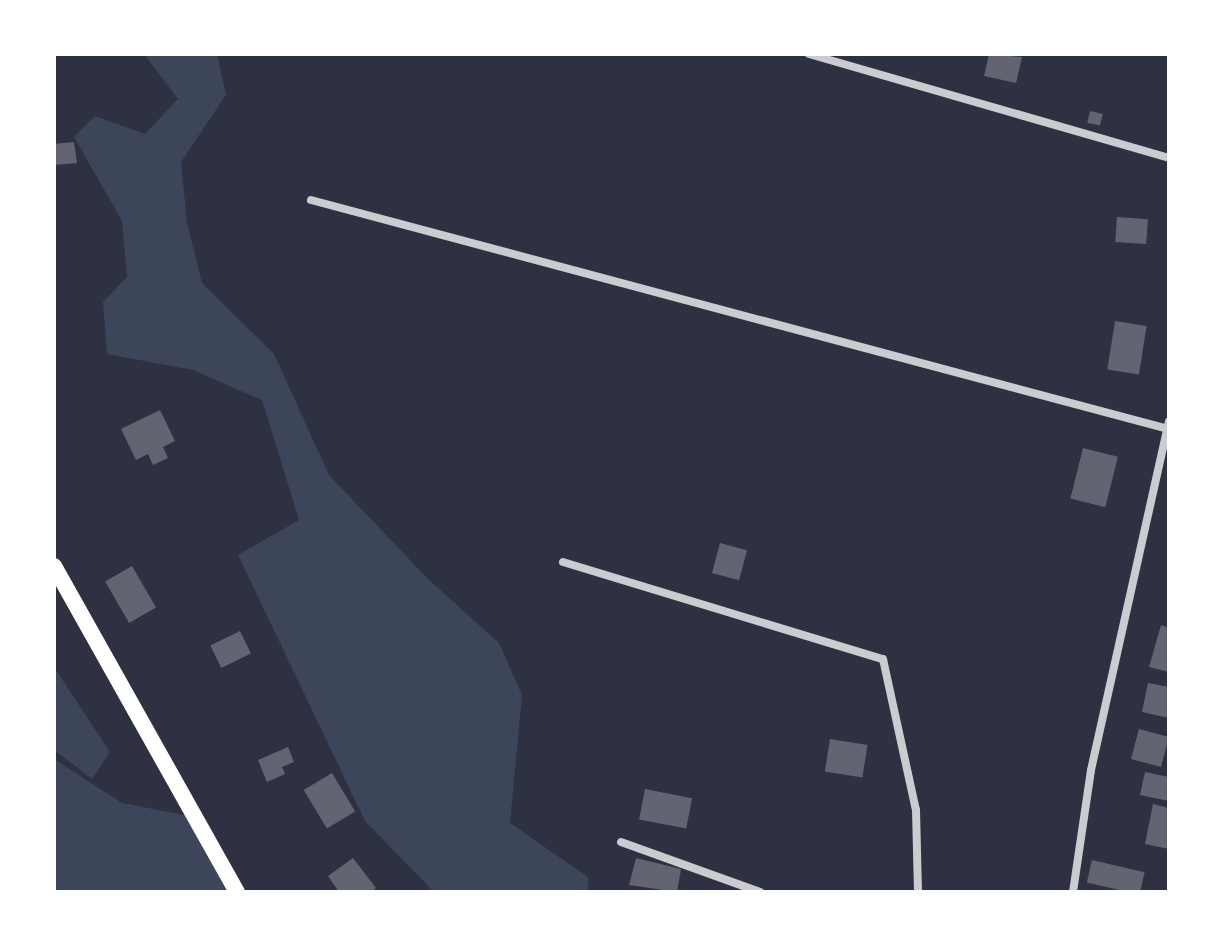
<!DOCTYPE html>
<html>
<head>
<meta charset="utf-8">
<style>
	body { margin:0 }
	#map { position:relative; width:1223px; height:946px; overflow:hidden; background:#2d3142; font-family:Roboto,sans-serif }
	div>[style] { position:absolute }
	[style*='--x'] { left:calc(var(--x)*1px); top:calc(var(--y)*1px); width:calc(var(--w)*1px); rotate:calc(var(--a)*1deg) }
	.green>* { inset:0; background:#3c4559 }
	.building>* { inset:0; background:#626471; transform-origin:0 0 }
	.minor>* { height:8px; margin:-4px; padding:0 4px; transform-origin:4px; border-radius:4px; background:#caccd0 }
	.secondary>* { height:16px; margin:-8px; padding:0 8px; transform-origin:8px; border-radius:8px; background:#fff }
	span { translate:-50% -50%; white-space:nowrap; text-align:center; line-height:1.15; -webkit-text-stroke:6px #fff; paint-order:stroke }
	.frame { position:absolute; inset:0; border:56px solid #fff; pointer-events:none }
</style>
</head>
<body>
<div id="map">
	<div class="green">
		<i style="clip-path:polygon(144px 54px,217px 54px,226px 95px,181px 162px,187px 223px,202px 283px,274px 354px,329px 475px,427px 578px,499px 643px,522px 695px,510px 823px,588px 877px,588px 892px,434px 892px,365px 821px,238px 555px,299px 520px,262px 400px,193px 370px,107px 354px,103px 302px,127px 277px,122px 221px,74px 137px,95px 116px,145px 134px,178px 99px)"></i>
		<i style="clip-path:polygon(54px 667px,110px 752px,92px 779px,54px 750px)"></i>
		<i style="clip-path:polygon(54px 759px,122px 803px,195px 817px,237px 892px,54px 892px)"></i>
	</div>
	<div class="building">
		<i style="clip-path:polygon(989px 54px,1022px 57px,1016px 83px,984px 76px)"></i>
		<i style="left:1090px;top:111px;width:13px;height:12px;rotate:13deg"></i>
		<i style="clip-path:polygon(74px 142px,77px 163px,54px 165px,54px 144px)"></i>
		<i style="left:1117px;top:217px;width:31px;height:25px;rotate:4deg"></i>
		<i style="left:1115px;top:321px;width:32px;height:49px;rotate:9deg"></i>
		<i style="clip-path:polygon(160px 410px,175px 441px,163px 447px,168px 458px,153px 465px,148px 454px,136px 460px,121px 429px)"></i>
		<i style="left:1083px;top:448px;width:36px;height:52px;rotate:14deg"></i>
		<i style="left:720px;top:543px;width:28px;height:31px;rotate:15deg"></i>
		<i style="left:132px;top:566px;width:48px;height:31px;rotate:60deg"></i>
		<i style="clip-path:polygon(1161px 625px,1169px 628px,1169px 672px,1149px 667px)"></i>
		<i style="left:240px;top:631px;width:25px;height:33px;rotate:64deg"></i>
		<i style="clip-path:polygon(1148px 683px,1169px 687px,1169px 718px,1142px 712px)"></i>
		<i style="left:1139px;top:729px;width:31px;height:31px;rotate:15deg"></i>
		<i style="left:830px;top:739px;width:38px;height:33px;rotate:9deg"></i>
		<i style="clip-path:polygon(288px 747px,294px 762px,282px 767px,285px 774px,267px 782px,258px 760px)"></i>
		<i style="clip-path:polygon(1145px 772px,1169px 777px,1169px 801px,1140px 795px)"></i>
		<i style="left:332px;top:773px;width:45px;height:33px;rotate:59deg"></i>
		<i style="left:645px;top:789px;width:48px;height:31px;rotate:11deg"></i>
		<i style="clip-path:polygon(1153px 804px,1169px 808px,1169px 849px,1145px 844px)"></i>
		<i style="clip-path:polygon(353px 858px,376px 888px,371px 892px,339px 892px,328px 876px)"></i>
		<i style="clip-path:polygon(636px 858px,681px 869px,677px 892px,629px 885px)"></i>
		<i style="left:1092px;top:860px;width:54px;height:23px;rotate:13deg"></i>
	</div>
	<div class="minor">
		<i style="--x:809;--y:54;--w:375;--a:16.1"></i>
		<i style="--x:311;--y:200;--w:887;--a:14.96"></i>
		<i style="--x:563;--y:562;--w:334;--a:16.9"></i>
		<i style="--x:883;--y:659;--w:155;--a:77.7"></i>
		<i style="--x:916;--y:810;--w:82;--a:88.6"></i>
		<i style="--x:621;--y:842;--w:148;--a:19.8"></i>
		<i style="--x:1073;--y:892;--w:123;--a:-81.6"></i>
		<i style="--x:1091;--y:770;--w:357;--a:-77.4"></i>
	</div>
	<div class="secondary">
		<i style="--x:54;--y:566;--w:374;--a:60.7"></i>
	</div>
	<div class="frame"></div>
</div>
</body>
</html>
